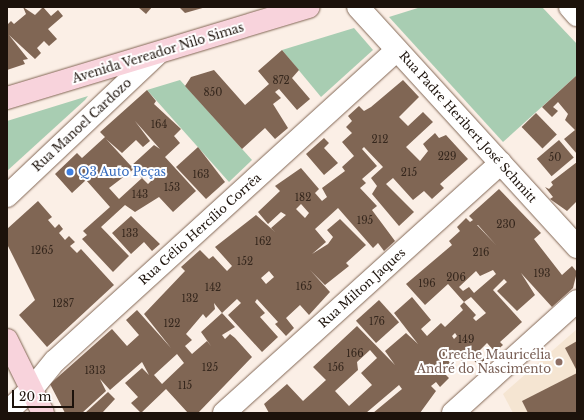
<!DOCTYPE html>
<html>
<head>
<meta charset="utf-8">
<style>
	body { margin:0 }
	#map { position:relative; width:584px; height:420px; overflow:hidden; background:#fbefe6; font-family:"Libre Baskerville",serif }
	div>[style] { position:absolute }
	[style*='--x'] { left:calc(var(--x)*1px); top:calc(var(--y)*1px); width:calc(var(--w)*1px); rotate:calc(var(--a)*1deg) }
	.education>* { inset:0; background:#f5e5d2 }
	.green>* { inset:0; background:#a8cdb2 }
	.building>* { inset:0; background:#806654; transform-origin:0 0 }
	.roads { filter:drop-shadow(0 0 1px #826755) drop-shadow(0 0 1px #826755) }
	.minor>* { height:22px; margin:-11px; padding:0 11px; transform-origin:11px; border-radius:11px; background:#fff }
	.tertiary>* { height:22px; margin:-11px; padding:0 11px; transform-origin:11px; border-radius:11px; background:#fff }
	.secondary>* { height:22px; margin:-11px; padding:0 11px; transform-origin:11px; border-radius:11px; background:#f8d3dc }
	.dots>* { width:11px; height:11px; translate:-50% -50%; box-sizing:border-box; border:2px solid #fff; border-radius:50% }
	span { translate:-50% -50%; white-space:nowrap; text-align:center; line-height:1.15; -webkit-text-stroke:4px #fff; paint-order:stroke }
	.number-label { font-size:10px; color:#35271d }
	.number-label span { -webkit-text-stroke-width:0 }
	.street-label { font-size:12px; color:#1c120b }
	.shop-label { font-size:12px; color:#366cbe }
	.left { translate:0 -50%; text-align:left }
	.education-label { font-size:12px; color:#785e54 }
	.right { translate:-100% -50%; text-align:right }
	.frame { position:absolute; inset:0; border:8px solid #1c120b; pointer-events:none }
	.scale { position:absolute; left:12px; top:390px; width:62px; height:18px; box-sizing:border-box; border:2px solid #1c120b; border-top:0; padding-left:5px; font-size:12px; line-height:14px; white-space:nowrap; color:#1c120b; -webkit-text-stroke:3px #fff; paint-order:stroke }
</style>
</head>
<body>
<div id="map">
	<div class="education">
		<i style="clip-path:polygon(577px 329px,577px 413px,513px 413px,503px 394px)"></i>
	</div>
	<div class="green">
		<i style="clip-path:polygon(421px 7px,542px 7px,577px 44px,577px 75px,503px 142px,389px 17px)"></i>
		<i style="clip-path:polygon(354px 28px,373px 50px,321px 97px,282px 50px)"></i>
		<i style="clip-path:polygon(180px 80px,252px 160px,229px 182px,147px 90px)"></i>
		<i style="clip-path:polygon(88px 96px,85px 100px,7px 171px,7px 121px)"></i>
	</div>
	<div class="building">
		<i style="clip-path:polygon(23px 7px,35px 15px,43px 7px,51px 16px,58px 10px,63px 16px,48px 29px,57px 39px,49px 46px,44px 41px,37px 48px,41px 53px,35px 59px,9px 35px,28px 59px,23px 60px,25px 64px,7px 70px,7px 25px,11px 21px,14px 24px,26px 14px)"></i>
		<i style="clip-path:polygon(138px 7px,152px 7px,146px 14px)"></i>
		<i style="clip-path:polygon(179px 7px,206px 7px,185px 13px)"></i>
		<i style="clip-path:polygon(282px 50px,299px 70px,292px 78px,310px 99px,297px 110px,279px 89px,275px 92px,281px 98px,273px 104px,288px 128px,275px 139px,265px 128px,242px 149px,185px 86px,191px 77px,214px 70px,245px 105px,269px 84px,258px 71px)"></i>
		<i style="clip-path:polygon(577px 75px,577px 154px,564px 139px,575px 130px,565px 120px,568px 114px,558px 102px,553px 107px,558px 111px,552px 117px,542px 107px)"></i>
		<i style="clip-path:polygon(evenodd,403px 80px,419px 97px,399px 117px,408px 126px,423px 112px,433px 122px,406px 147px,420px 161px,428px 151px,423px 144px,435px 133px,439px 138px,446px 135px,468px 159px,440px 184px,444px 188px,432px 199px,424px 191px,413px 200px,393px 178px,386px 184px,414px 212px,399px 226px,372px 194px,377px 186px,371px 178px,383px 167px,364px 147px,362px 149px,377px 166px,362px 179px,366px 183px,360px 188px,377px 206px,372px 210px,395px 241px,384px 251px,378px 243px,373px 248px,338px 208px,315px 229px,326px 242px,312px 254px,328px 244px,333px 237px,327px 230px,340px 219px,366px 245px,346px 263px,349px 266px,325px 285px,310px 270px,330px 292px,309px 315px,300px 305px,286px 318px,294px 328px,286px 336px,275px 324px,278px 322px,257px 299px,255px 302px,265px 313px,260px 317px,278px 337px,262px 352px,228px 315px,241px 303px,237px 299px,222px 313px,214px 303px,215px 309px,206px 318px,203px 314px,186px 334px,192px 340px,185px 346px,192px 354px,207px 341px,211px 346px,201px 332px,222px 313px,235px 327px,222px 335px,225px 339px,230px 334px,235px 338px,252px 357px,198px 413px,188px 413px,166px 389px,141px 413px,131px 403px,138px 397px,125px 383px,142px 368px,149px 375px,142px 362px,110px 390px,100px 379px,106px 391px,82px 413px,65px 413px,50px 384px,112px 329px,127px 346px,139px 335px,126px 320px,137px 310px,171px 348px,144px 314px,185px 271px,181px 267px,200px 250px,209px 259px,213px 256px,227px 271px,232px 266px,215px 247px,256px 215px,275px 232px,271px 228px,286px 215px,281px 212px,268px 224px,258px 212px,280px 191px,275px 186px,301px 168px,319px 189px,315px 193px,322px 201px,327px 197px,322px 188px,345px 171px,342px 167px,354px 156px,342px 142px,352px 133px,346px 127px,352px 121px,348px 116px,359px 106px,364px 111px,371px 107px,403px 80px,301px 204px,309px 213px,305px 218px,296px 209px,301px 204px,403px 80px,269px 271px,274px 277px,266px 284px,261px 278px,269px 271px,403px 80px,177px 354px,184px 363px,162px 384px,154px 375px,177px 354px)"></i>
		<i style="clip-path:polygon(evenodd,147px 90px,156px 101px,154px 104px,181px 129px,174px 136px,180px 143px,165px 157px,196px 191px,173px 212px,159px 197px,135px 212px,125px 205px,101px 227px,129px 256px,113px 272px,82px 239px,87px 235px,83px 231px,110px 207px,86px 180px,72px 193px,55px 174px,77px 153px,82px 158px,105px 137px,100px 132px,147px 90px,135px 121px,160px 149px,154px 145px,131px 166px,106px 139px,122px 153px,136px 140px,143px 147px,150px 141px,135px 121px,147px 90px,134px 169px,142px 178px,119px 199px,109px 188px,134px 169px,147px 90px,151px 169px,157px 175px,148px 184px,142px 178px,151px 169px)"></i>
		<i style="left:536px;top:113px;width:30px;height:20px;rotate:46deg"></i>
		<i style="clip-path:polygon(324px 138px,329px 143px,324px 148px,338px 163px,324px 175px,306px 154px)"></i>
		<i style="left:559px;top:140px;width:23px;height:29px;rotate:50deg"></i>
		<i style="clip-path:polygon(198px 147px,225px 182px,206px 199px,176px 167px)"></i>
		<i style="clip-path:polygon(577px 162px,577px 201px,567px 211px,550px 199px,553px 197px,545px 187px,549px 189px,553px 185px,551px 182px)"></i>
		<i style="clip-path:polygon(evenodd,499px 189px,541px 233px,534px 239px,562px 275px,572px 266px,577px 272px,573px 288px,552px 307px,521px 273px,535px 295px,517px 311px,497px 291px,507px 282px,504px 279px,493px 290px,522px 322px,500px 342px,503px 345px,495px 352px,487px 343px,478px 352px,487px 361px,480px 367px,469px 355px,462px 361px,455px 353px,448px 360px,451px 365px,443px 372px,449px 378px,440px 387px,436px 382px,431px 386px,436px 391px,420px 413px,373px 413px,402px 389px,399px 385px,366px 413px,269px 413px,264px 404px,287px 384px,303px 401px,326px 380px,313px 367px,357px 326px,395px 365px,385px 351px,406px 333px,418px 344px,394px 313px,412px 297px,431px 320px,421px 329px,427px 336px,441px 323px,445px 327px,463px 310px,460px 306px,464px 302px,476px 315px,473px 318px,476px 321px,486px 313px,471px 297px,464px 302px,448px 284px,425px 305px,406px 284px,452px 245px,449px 241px,460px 231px,457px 227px,466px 218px,470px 222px,473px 220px,469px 216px,499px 189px,477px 225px,478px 225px,496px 245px,477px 225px,499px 189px,493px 270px,496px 274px,474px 293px,469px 287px,463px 291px,459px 287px,476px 271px,480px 276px,493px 270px,499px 189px,455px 333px,457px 336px,454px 339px,452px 336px,455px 333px,499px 189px,370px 350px,377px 358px,361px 373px,372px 385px,349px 406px,335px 391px,358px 370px,357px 362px,370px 350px)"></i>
		<i style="clip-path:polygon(38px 201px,52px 217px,48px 220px,55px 228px,59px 224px,63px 229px,59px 233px,65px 240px,69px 236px,75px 242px,70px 246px,77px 253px,81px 249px,114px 285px,47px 347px,19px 315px,35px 300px,7px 244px,7px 229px)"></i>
		<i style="clip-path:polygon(131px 216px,160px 244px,152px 251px,144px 242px,131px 254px,112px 233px)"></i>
		<i style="left:379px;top:300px;width:30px;height:31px;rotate:48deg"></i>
		<i style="clip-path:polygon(577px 341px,577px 371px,565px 348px)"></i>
		<i style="clip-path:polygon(577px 373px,577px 413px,528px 413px,522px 401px)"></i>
		<i style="clip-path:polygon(108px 392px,115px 399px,102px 413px,85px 413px)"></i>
	</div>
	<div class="roads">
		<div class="minor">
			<i style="--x:570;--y:7;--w:11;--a:49"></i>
			<i style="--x:7;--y:196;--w:207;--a:-43.4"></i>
			<i style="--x:7;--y:412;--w:34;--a:-43"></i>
			<i style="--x:32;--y:389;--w:36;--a:-51"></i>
			<i style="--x:55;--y:361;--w:462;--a:-42.3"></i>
			<i style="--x:224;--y:413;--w:373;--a:-42.1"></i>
		</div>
		<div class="tertiary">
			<i style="--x:358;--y:7;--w:325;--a:47.6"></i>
			<i style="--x:453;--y:413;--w:167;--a:-42.1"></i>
		</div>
		<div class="secondary">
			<i style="--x:7;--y:98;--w:315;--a:-16.8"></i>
			<i style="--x:7;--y:340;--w:81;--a:63.7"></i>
		</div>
	</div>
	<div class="dots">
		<i style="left:70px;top:172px;background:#3f7fe0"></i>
		<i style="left:559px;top:362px;background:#8d6e63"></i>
	</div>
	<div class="number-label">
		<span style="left:281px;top:81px">872</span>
		<span style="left:213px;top:93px">850</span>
		<span style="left:159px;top:125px">164</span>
		<span style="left:380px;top:140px">212</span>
		<span style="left:447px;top:157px">229</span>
		<span style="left:555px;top:158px">50</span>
		<span style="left:409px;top:173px">215</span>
		<span style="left:201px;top:175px">163</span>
		<span style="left:172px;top:188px">153</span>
		<span style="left:140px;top:195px">143</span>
		<span style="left:303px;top:198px">182</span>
		<span style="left:365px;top:221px">195</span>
		<span style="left:506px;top:225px">230</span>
		<span style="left:130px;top:234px">133</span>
		<span style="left:263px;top:242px">162</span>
		<span style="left:42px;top:251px">1265</span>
		<span style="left:481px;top:253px">216</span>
		<span style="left:245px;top:262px">152</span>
		<span style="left:542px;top:274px">193</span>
		<span style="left:456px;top:278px">206</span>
		<span style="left:427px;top:284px">196</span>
		<span style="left:304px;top:287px">165</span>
		<span style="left:213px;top:288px">142</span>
		<span style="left:190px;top:299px">132</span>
		<span style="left:63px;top:304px">1287</span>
		<span style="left:377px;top:322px">176</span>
		<span style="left:172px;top:324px">122</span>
		<span style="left:466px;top:340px">149</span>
		<span style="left:355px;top:354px">166</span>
		<span style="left:210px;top:368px">125</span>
		<span style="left:336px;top:368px">156</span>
		<span style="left:95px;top:371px">1313</span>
		<span style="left:185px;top:386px">115</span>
	</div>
	<div class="street-label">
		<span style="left:158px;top:53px;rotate:-17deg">Avenida Vereador Nilo Simas</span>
		<span style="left:82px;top:125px;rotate:-43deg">Rua Manoel Cardozo</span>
		<span style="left:468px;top:127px;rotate:48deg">Rua Padre Heribert José Schmitt</span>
		<span style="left:200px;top:229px;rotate:-42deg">Rua Gélio Hercílio Corrêa</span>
		<span style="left:362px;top:288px;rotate:-42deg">Rua Milton Jaques</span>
	</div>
	<div class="shop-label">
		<span class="left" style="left:78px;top:172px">Q3 Auto Peças</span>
	</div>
	<div class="education-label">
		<span class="right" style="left:551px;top:362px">Creche Mauricélia<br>André do Nascimento</span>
	</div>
	<div class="frame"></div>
	<div class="scale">20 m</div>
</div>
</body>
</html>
